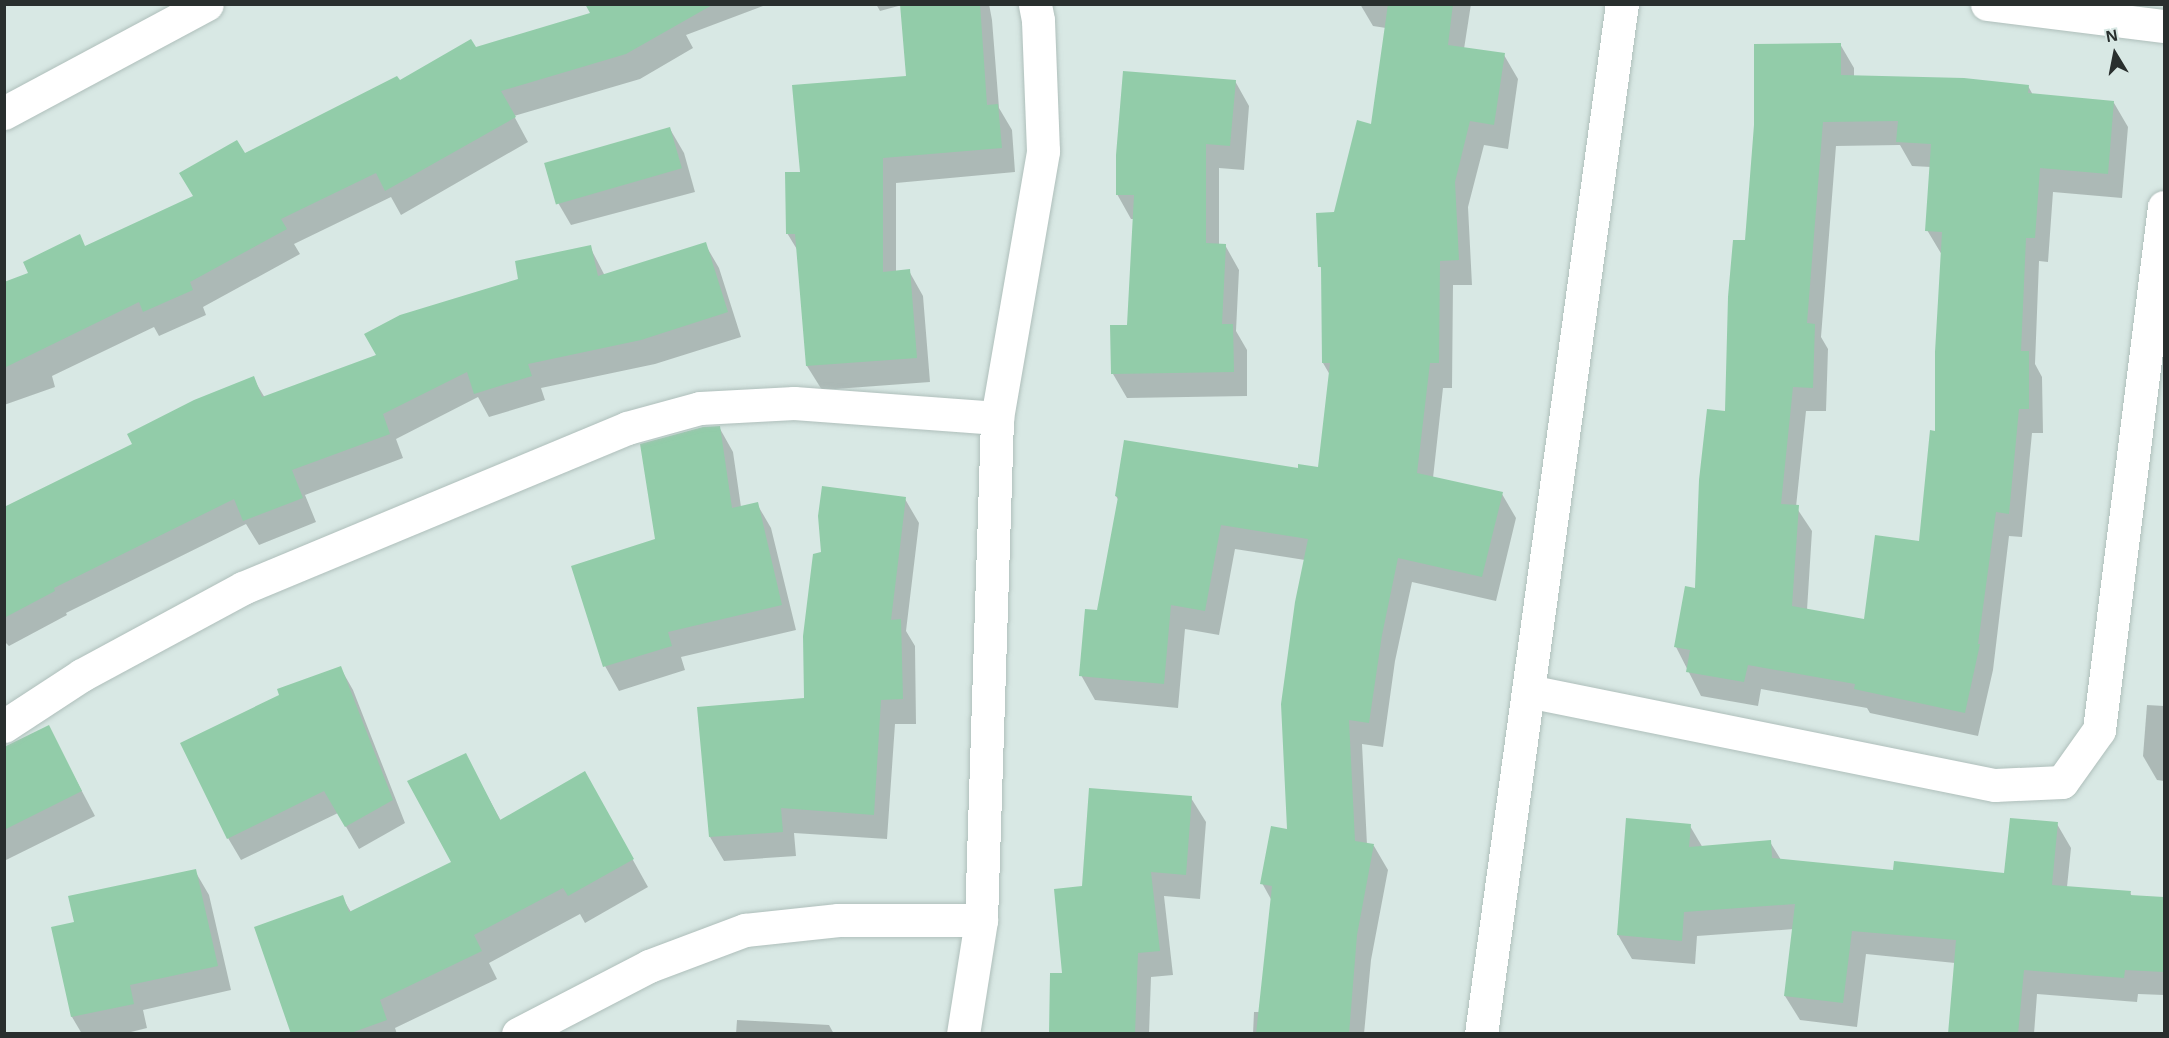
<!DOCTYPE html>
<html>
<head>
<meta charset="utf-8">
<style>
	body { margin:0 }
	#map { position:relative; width:2169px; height:1038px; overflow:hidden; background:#d8e8e4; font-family:Arial,sans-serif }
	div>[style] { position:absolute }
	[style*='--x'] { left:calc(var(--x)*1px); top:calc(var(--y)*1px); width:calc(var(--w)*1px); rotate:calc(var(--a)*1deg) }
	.shadow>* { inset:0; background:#0003 }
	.building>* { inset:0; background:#92cca9; transform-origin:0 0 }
	.roads { filter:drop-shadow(0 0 2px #afbfbb) drop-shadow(0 0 2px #afbfbb) }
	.minor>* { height:33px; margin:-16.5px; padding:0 16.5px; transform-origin:16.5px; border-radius:16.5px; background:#fff }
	span { translate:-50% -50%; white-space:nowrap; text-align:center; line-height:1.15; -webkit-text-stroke:4.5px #d8e8e4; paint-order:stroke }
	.frame { position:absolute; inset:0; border:6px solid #292f2e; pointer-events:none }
	.north { position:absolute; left:2085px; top:24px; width:60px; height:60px; -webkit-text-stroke:4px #d8e8e4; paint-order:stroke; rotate:350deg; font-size:16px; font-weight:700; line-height:24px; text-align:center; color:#292f2e }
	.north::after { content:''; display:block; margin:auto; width:21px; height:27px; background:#292f2e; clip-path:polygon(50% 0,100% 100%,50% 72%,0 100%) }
</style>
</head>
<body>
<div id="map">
	<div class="shadow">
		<i style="clip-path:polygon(587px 4px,763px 6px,686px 35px,693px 48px,640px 79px,514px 116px,528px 142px,401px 215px,391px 197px,294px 244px,300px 254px,203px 307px,206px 315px,159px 336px,154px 327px,52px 376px,55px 387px,4px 405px,4px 283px,31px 274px,195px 197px,244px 154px,475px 49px,592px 14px)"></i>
		<i style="clip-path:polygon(876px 4px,989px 4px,992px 20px,999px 108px,1012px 130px,1015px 172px,896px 183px,896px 272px,909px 271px,923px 296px,930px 382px,822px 390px,807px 366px,798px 251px,787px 233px,802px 173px,908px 77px,902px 5px,880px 11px)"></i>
		<i style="clip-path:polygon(1360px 4px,1471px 4px,1464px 49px,1504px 55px,1518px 79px,1508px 149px,1484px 145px,1468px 207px,1472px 285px,1453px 285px,1452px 388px,1443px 388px,1433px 478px,1502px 494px,1516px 518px,1496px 601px,1412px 582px,1395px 661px,1383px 747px,1362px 744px,1367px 845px,1374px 846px,1388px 870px,1371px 960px,1364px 1034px,1253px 1034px,1254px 1012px,1259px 1012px,1272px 901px,1262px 883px,1288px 830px,1305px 560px,1235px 549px,1219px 635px,1185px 629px,1178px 708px,1095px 700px,1081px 675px,1098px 611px,1119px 501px,1116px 496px,1320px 469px,1330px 375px,1323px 363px,1323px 271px,1320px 266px,1335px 214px,1372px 125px,1386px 28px,1373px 26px)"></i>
		<i style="clip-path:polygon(evenodd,1840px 44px,1854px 68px,1854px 77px,2028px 86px,2033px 95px,2114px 103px,2128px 127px,2122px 198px,2053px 192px,2048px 262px,2039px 261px,2035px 364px,2042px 377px,2043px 433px,2032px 433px,2022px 537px,2009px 536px,1993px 670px,1978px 736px,1870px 713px,1867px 708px,1761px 689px,1758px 706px,1701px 696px,1676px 647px,1696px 590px,1726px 412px,1746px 242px,1840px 44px,1900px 145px,1912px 166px,1931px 167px,1927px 230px,1942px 255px,1937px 433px,1921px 542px,1865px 621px,1807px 610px,1812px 531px,1796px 507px,1806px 411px,1826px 411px,1828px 349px,1821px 337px,1836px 146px,1900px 145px)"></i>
		<i style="clip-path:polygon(1235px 81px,1249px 106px,1244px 170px,1219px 168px,1219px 245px,1225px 245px,1239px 270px,1236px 331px,1247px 350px,1247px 396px,1127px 398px,1113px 374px,1128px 326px,1134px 219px,1131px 219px,1117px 194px)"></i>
		<i style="clip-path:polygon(670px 129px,684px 153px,695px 192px,571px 225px,557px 201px)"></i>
		<i style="clip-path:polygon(705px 244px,719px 268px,741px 337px,655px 364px,541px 388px,545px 400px,489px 417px,478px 397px,396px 439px,403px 458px,305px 495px,316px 522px,259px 545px,246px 524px,66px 613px,67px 615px,9px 646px,4px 641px,4px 508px,134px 445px,253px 378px,265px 398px,378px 356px,520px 280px,590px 247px,605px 276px)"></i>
		<i style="clip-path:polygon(719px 427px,733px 452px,741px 507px,757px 504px,771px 528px,796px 630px,681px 657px,685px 670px,619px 691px,605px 666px,657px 541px)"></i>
		<i style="clip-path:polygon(905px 499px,919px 523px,906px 631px,915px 646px,916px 724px,895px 724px,887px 839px,794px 833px,796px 856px,724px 861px,710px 837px,806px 699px,823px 553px)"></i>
		<i style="clip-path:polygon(340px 667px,353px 690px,405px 823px,359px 849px,338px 813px,241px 860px,228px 838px)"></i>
		<i style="clip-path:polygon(2147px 705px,2164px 706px,2164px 781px,2157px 780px,2143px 756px)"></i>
		<i style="clip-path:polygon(48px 727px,95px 816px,4px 861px,4px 749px)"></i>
		<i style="clip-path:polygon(465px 755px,501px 821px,600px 801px,648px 887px,585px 923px,580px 914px,489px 963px,497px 979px,395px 1028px,397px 1034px,293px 1034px,342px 897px,351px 912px,453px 863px)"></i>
		<i style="clip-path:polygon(1191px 798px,1206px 822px,1200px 899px,1164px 896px,1173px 975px,1151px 977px,1149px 1034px,1050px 1034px,1084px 887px)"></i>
		<i style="clip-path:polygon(2057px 824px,2071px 848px,2067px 887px,2130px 892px,2132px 897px,2164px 898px,2164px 995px,2138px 994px,2137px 1002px,2037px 994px,2034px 1034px,1949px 1034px,1955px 963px,1866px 954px,1857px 1027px,1800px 1020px,1785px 996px,1794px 929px,1697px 936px,1695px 964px,1632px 959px,1618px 935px,1690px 826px,1703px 848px,1770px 842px,1781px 860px,1894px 872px,2005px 875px)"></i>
		<i style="clip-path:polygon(195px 871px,209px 895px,231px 990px,143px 1010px,147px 1028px,123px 1034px,82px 1034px,72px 1017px,53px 928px,76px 924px)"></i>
		<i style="clip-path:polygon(737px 1020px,829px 1025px,834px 1034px,736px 1034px)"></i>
	</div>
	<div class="building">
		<i style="clip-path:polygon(585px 4px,714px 4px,626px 54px,501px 91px,516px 117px,385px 191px,376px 173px,281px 219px,287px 229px,190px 282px,193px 290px,143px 312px,139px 302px,4px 368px,4px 282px,28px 273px,23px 262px,80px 234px,85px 246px,193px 196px,179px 173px,237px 140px,245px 153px,397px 76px,400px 80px,471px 39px,476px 47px,590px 13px)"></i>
		<i style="clip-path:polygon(900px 4px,980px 4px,987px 105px,998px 104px,1002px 148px,883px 158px,883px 272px,910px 269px,917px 358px,806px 366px,795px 234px,786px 234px,785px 172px,800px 172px,792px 85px,906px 76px)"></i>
		<i style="clip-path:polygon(1388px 4px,1453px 4px,1448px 45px,1505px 53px,1494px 125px,1470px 121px,1455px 182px,1459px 260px,1440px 261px,1439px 363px,1430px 363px,1417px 473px,1503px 492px,1482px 577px,1398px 558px,1382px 635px,1369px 723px,1349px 720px,1355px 841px,1374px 844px,1357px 935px,1349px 1034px,1256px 1034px,1272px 886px,1260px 884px,1271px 826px,1287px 829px,1281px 704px,1295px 602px,1308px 539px,1221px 525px,1205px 611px,1171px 605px,1164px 684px,1079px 676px,1085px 609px,1097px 610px,1118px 497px,1115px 496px,1124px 440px,1298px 468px,1298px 464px,1318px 467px,1330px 363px,1322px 363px,1321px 267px,1318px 267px,1316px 213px,1334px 212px,1357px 120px,1371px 124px)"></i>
		<i style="clip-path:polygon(evenodd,1841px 43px,1841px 75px,1964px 78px,2029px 85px,2028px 93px,2114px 101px,2108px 174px,2040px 168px,2035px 238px,2026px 238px,2021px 351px,2029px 351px,2029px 409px,2019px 409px,2009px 514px,1996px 512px,1978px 644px,1980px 644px,1965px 713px,1854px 689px,1855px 684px,1748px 665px,1744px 682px,1686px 672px,1690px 650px,1674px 647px,1685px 586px,1695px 588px,1699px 480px,1707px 409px,1725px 411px,1728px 297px,1733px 240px,1745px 240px,1754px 125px,1754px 44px,1841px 43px,1898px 121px,1896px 142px,1931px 144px,1925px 231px,1942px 232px,1935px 352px,1935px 431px,1930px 430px,1919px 541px,1875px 535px,1864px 619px,1792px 606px,1799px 505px,1781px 504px,1793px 387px,1813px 388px,1815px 324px,1807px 323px,1823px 122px,1898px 121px)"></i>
		<i style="clip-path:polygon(1123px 71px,1236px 80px,1230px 146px,1206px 144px,1206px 243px,1226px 244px,1222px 324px,1233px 324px,1234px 372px,1111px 374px,1110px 325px,1127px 325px,1134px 195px,1116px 195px,1116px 155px)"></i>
		<i style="left:670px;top:127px;width:43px;height:131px;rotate:74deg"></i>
		<i style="clip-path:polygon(706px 242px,728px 312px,641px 340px,528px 364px,532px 376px,474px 394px,467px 372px,383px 414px,390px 434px,292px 470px,303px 498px,243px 521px,234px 499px,54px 588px,55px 591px,4px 618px,4px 507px,132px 444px,127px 434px,194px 400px,254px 376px,262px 397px,376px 355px,364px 334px,400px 315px,518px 279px,515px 261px,591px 245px,598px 276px)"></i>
		<i style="clip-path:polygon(720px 426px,732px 508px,758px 502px,782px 605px,668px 632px,672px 646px,603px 667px,571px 566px,655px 539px,640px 444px,703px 427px)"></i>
		<i style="clip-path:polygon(822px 486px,906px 497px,891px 620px,901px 619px,903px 699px,881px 700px,874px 815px,781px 808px,783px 832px,709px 837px,697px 707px,804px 698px,803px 636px,813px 554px,821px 552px,818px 516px)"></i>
		<i style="clip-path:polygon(341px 666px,393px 800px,345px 827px,324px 791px,227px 839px,180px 743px,279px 695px,277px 689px)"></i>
		<i style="clip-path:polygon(49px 725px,82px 791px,4px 830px,4px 747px)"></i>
		<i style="clip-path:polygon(466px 753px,500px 820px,585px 771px,634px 859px,568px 896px,563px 888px,474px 935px,482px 951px,380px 1000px,387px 1020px,348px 1034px,291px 1034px,254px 927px,343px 895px,349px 912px,451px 862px,407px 781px)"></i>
		<i style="clip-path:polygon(1089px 788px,1192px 796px,1186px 875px,1151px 872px,1160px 951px,1138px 953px,1135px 1034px,1049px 1034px,1050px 973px,1062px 973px,1054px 889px,1082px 886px)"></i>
		<i style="clip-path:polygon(1626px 818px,1691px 824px,1689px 847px,1771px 840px,1772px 858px,1893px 870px,1894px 861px,2004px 873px,2010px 818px,2058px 822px,2052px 885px,2131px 891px,2130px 895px,2164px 897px,2164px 972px,2125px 970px,2124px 978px,2024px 970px,2018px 1034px,1948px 1034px,1956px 940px,1852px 931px,1843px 1003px,1784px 996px,1795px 904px,1684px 912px,1682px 941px,1617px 935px)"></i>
		<i style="clip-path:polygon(196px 869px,218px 966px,130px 985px,134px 1004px,71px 1017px,51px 927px,74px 922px,68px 896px)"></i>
	</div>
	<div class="roads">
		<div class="minor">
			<i style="--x:1987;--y:4;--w:178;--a:7.1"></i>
			<i style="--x:4;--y:113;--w:230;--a:-28.2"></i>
			<i style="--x:1528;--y:691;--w:476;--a:11.4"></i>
			<i style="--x:1995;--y:785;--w:67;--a:-2.6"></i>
			<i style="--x:2062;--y:782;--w:64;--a:-54.6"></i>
			<i style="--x:2099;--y:730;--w:527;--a:-82.92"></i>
			<i style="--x:4;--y:726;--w:93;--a:-33.2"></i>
			<i style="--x:82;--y:675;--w:183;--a:-28.4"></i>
			<i style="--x:243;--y:588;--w:416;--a:-22.6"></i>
			<i style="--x:627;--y:428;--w:76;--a:-15.3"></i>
			<i style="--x:700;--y:408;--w:94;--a:-3"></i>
			<i style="--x:794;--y:403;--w:204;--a:4.2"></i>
			<i style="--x:518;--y:1034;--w:148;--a:-27.4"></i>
			<i style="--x:649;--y:966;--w:103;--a:-20.6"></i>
			<i style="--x:745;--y:930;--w:94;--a:-6.1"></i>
			<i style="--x:838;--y:920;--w:143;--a:0"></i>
			<i style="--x:963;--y:1034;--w:115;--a:-81"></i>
			<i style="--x:981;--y:920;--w:502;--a:-88.17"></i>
			<i style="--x:997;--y:418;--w:271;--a:-80.2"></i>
			<i style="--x:1043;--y:151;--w:131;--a:-92.2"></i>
			<i style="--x:1038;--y:20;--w:16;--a:-101"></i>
			<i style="--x:1481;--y:1034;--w:1040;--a:-82.21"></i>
		</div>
	</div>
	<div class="frame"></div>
	<div class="north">N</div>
</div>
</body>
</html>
